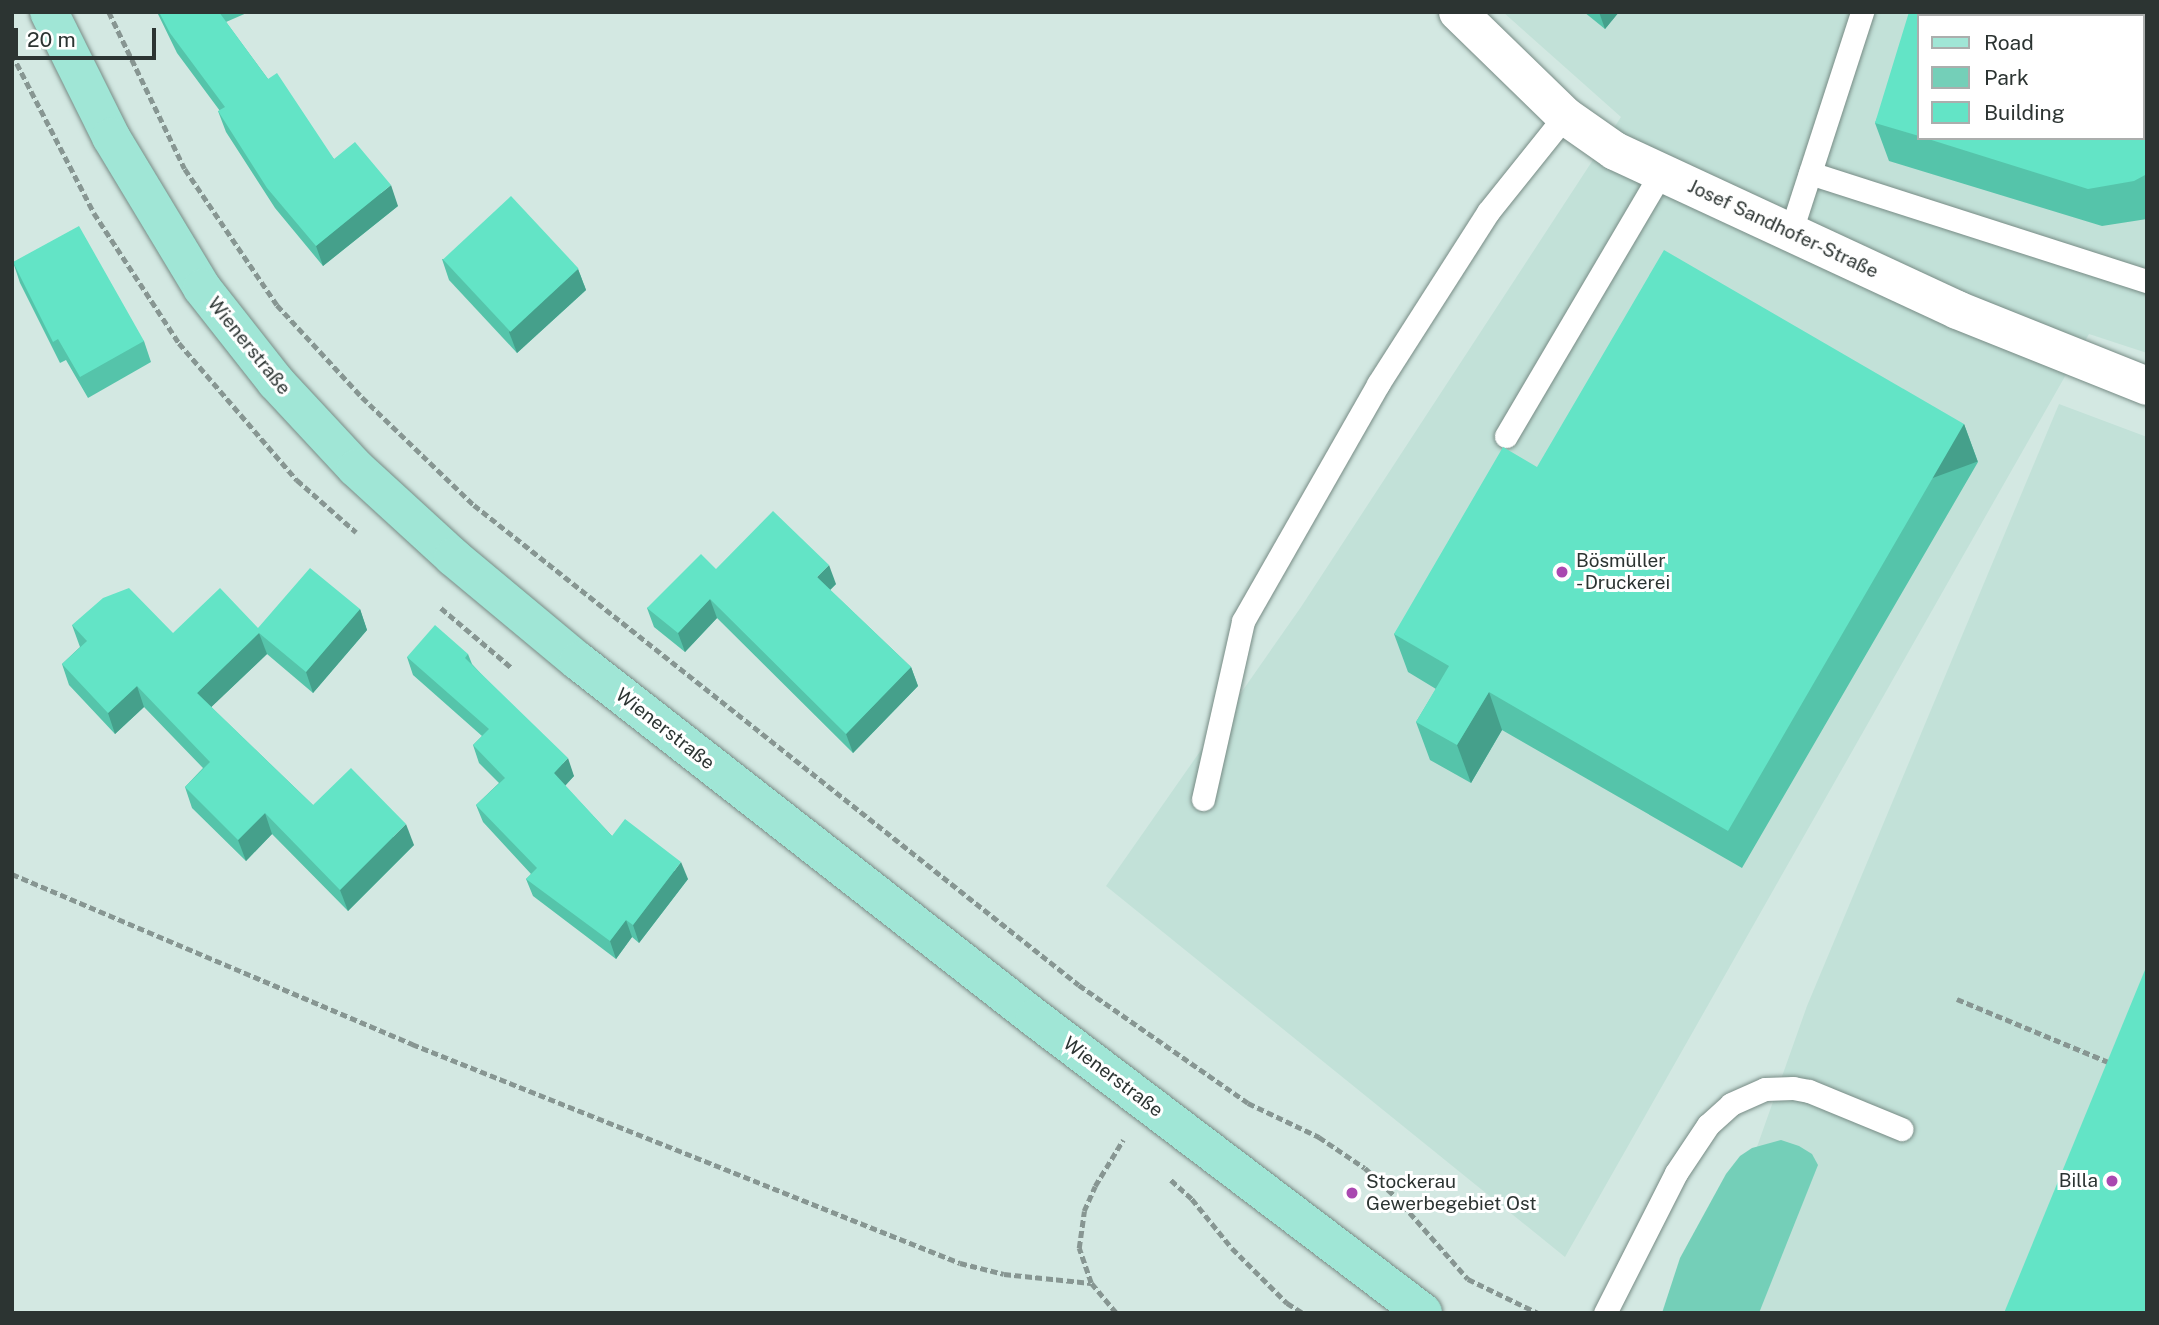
<!DOCTYPE html>
<html>
<head>
<meta charset="utf-8">
<style>
	body { margin:0 }
	#map { position:relative; width:2159px; height:1325px; overflow:hidden; background:#d3e8e2; font-family:"Public Sans",sans-serif }
	div>[style] { position:absolute }
	[style*='--x'] { left:calc(var(--x)*1px); top:calc(var(--y)*1px); width:calc(var(--w)*1px); rotate:calc(var(--a)*1deg) }
	.built>* { inset:0; background:#c2e1d8 }
	.green>* { inset:0; background:#74cfb8 }
	.path>* { height:4.5px; margin-top:-2.25px; transform-origin:0; background:repeating-linear-gradient(90deg,#879692 0 7px,transparent 0 10.5px) }
	.roads { filter:drop-shadow(0 0 2px #778b85) drop-shadow(0 0 2px #778b85) }
	.service>* { height:23px; margin:-11.5px; padding:0 11.5px; transform-origin:11.5px; border-radius:11.5px; background:#fff }
	.minor>* { height:38px; margin:-19px; padding:0 19px; transform-origin:19px; border-radius:19px; background:#fff }
	.primary>* { height:38px; margin:-19px; padding:0 19px; transform-origin:19px; border-radius:19px; background:#a0e6d6 }
	.wall>* { inset:0; background:#55c4aa }
	.shaded-wall>* { inset:0; background:#45a08b; transform-origin:0 0 }
	.building>* { inset:0; background:#63e4c6; transform-origin:0 0 }
	.dots>* { width:19px; height:19px; translate:-50% -50%; box-sizing:border-box; border:4px solid #fff; border-radius:50% }
	span { translate:-50% -50%; white-space:nowrap; text-align:center; line-height:1.15; -webkit-text-stroke:6px #fff; paint-order:stroke }
	.street-label { font-size:19px; color:#2c3432 }
	.poi-label { font-size:19px; color:#2c3432 }
	.left { translate:0 -50%; text-align:left }
	.right { translate:-100% -50%; text-align:right }
	.frame { position:absolute; inset:0; border:14px solid #2c3432; pointer-events:none }
	.legend { position:absolute; left:1917px; top:14px; width:228px; height:126px; box-sizing:border-box; background:#fff; border:2px solid #abaead; margin:0; padding:9px 12px; list-style:none; font-size:21px; color:#2c3432 }
	.legend li { display:flex; align-items:center; gap:14px; height:35px }
	.legend b { width:35px; border:2px solid #abaead }
	.scale { position:absolute; left:14px; top:28px; width:142px; height:32px; box-sizing:border-box; border:4px solid #2c3432; border-top:0; padding-left:9px; font-size:21px; line-height:24px; white-space:nowrap; color:#2c3432; -webkit-text-stroke:5px #fff; paint-order:stroke }
</style>
</head>
<body>
<div id="map">
	<div class="built">
		<i style="clip-path:polygon(evenodd,1503px 12px,2147px 12px,2147px 353px,2089px 334px,1565px 1257px,1106px 886px,1301px 607px,1621px 117px,1503px 12px,1919px 16px,2143px 16px,2143px 138px,1919px 138px,1919px 16px)"></i>
		<i style="clip-path:polygon(2059px 404px,2147px 437px,2147px 1313px,1698px 1313px,1807px 1006px)"></i>
	</div>
	<div class="green">
		<i style="clip-path:polygon(1781px 1140px,1799px 1146px,1812px 1154px,1818px 1165px,1759px 1313px,1662px 1313px,1680px 1258px,1726px 1174px,1740px 1156px,1752px 1148px)"></i>
	</div>
	<div class="path">
		<i style="--x:109;--y:12;--w:174;--a:64.2"></i>
		<i style="--x:185;--y:169;--w:164;--a:55.9"></i>
		<i style="--x:277;--y:305;--w:125;--a:47.3"></i>
		<i style="--x:362;--y:397;--w:156;--a:44"></i>
		<i style="--x:474;--y:505;--w:772;--a:38.43"></i>
		<i style="--x:1079;--y:985;--w:206;--a:34.9"></i>
		<i style="--x:1248;--y:1103;--w:79;--a:25.6"></i>
		<i style="--x:1319;--y:1137;--w:55;--a:34"></i>
		<i style="--x:1365;--y:1168;--w:42;--a:43.1"></i>
		<i style="--x:1396;--y:1197;--w:109;--a:48.7"></i>
		<i style="--x:1468;--y:1279;--w:78;--a:25.9"></i>
		<i style="--x:12;--y:54;--w:179;--a:62.7"></i>
		<i style="--x:94;--y:213;--w:155;--a:56.8"></i>
		<i style="--x:179;--y:343;--w:181;--a:49.3"></i>
		<i style="--x:297;--y:480;--w:79;--a:41.4"></i>
		<i style="--x:441;--y:608;--w:93;--a:40.2"></i>
		<i style="--x:12;--y:874;--w:435;--a:23"></i>
		<i style="--x:412;--y:1044;--w:590;--a:21.78"></i>
		<i style="--x:960;--y:1263;--w:45;--a:14"></i>
		<i style="--x:1004;--y:1274;--w:87;--a:5.9"></i>
		<i style="--x:1957;--y:999;--w:167;--a:22.6"></i>
		<i style="--x:1171;--y:1180;--w:28;--a:42"></i>
		<i style="--x:1192;--y:1199;--w:63;--a:50.8"></i>
		<i style="--x:1232;--y:1248;--w:78;--a:45"></i>
		<i style="--x:1287;--y:1303;--w:19;--a:32"></i>
		<i style="--x:1116;--y:1313;--w:39;--a:-130"></i>
		<i style="--x:1091;--y:1283;--w:37;--a:-109"></i>
		<i style="--x:1079;--y:1248;--w:37;--a:-82"></i>
		<i style="--x:1084;--y:1211;--w:27;--a:-66"></i>
		<i style="--x:1095;--y:1186;--w:54;--a:-58.7"></i>
	</div>
	<div class="roads">
		<div class="service">
			<i style="--x:1810;--y:173;--w:354;--a:17.8"></i>
			<i style="--x:1791;--y:231;--w:230;--a:-72"></i>
			<i style="--x:1506;--y:436;--w:305;--a:-59.5"></i>
			<i style="--x:1203;--y:799;--w:182;--a:-77.3"></i>
			<i style="--x:1243;--y:621;--w:273;--a:-60.3"></i>
			<i style="--x:1378;--y:384;--w:204;--a:-57.4"></i>
			<i style="--x:1488;--y:212;--w:123;--a:-51.3"></i>
			<i style="--x:1605;--y:1313;--w:157;--a:-63.1"></i>
			<i style="--x:1676;--y:1173;--w:58;--a:-56.3"></i>
			<i style="--x:1708;--y:1125;--w:31;--a:-42"></i>
			<i style="--x:1731;--y:1104;--w:37;--a:-24"></i>
			<i style="--x:1765;--y:1089;--w:28;--a:-2"></i>
			<i style="--x:1793;--y:1088;--w:16;--a:11"></i>
			<i style="--x:1809;--y:1091;--w:100;--a:22.4"></i>
		</div>
		<div class="minor">
			<i style="--x:1458;--y:12;--w:149;--a:44.2"></i>
			<i style="--x:1565;--y:116;--w:61;--a:35"></i>
			<i style="--x:1615;--y:151;--w:377;--a:24.9"></i>
			<i style="--x:1957;--y:310;--w:205;--a:21.8"></i>
		</div>
		<div class="primary">
			<i style="--x:49;--y:12;--w:140;--a:63.6"></i>
			<i style="--x:111;--y:137;--w:176;--a:58.9"></i>
			<i style="--x:202;--y:288;--w:120;--a:51.8"></i>
			<i style="--x:276;--y:382;--w:117;--a:47.1"></i>
			<i style="--x:356;--y:468;--w:132;--a:42.5"></i>
			<i style="--x:453;--y:557;--w:163;--a:39.8"></i>
			<i style="--x:578;--y:661;--w:580;--a:38"></i>
			<i style="--x:1035;--y:1018;--w:487;--a:37.2"></i>
		</div>
	</div>
	<div class="wall">
		<i style="clip-path:polygon(157px 12px,249px 12px,226px 22px,268px 79px,334px 159px,398px 206px,323px 266px,275px 208px,226px 132px,218px 111px,220px 111px,177px 53px)"></i>
		<i style="clip-path:polygon(1584px 12px,1619px 12px,1605px 29px)"></i>
		<i style="clip-path:polygon(2147px 12px,2147px 219px,2102px 226px,1889px 161px,1875px 123px,1919px 16px,1919px 138px,2143px 138px)"></i>
		<i style="clip-path:polygon(442px 259px,578px 269px,586px 290px,517px 353px,449px 280px)"></i>
		<i style="clip-path:polygon(13px 262px,144px 341px,151px 362px,88px 398px,66px 360px,60px 363px,20px 283px)"></i>
		<i style="clip-path:polygon(1964px 424px,1978px 462px,1742px 868px,1502px 730px,1471px 783px,1430px 760px,1416px 722px,1436px 689px,1408px 672px,1394px 634px,1537px 467px)"></i>
		<i style="clip-path:polygon(716px 569px,836px 584px,830px 590px,911px 667px,918px 686px,853px 753px,717px 618px,685px 652px,654px 627px,647px 608px)"></i>
		<i style="clip-path:polygon(360px 609px,367px 630px,313px 693px,267px 654px,211px 707px,313px 805px,414px 845px,348px 911px,272px 834px,246px 861px,192px 808px,185px 787px,203px 768px,144px 707px,115px 734px,69px 685px,62px 664px,80px 647px,72px 625px,173px 633px,258px 628px)"></i>
		<i style="clip-path:polygon(468px 654px,472px 664px,574px 776px,565px 786px,612px 836px,688px 879px,639px 943px,632px 937px,616px 959px,533px 896px,526px 879px,531px 874px,483px 822px,476px 805px,499px 783px,479px 763px,473px 745px,482px 736px,413px 675px,407px 657px)"></i>
	</div>
	<div class="shaded-wall">
		<i style="clip-path:polygon(1599px 12px,1619px 12px,1605px 29px)"></i>
		<i style="clip-path:polygon(391px 185px,398px 206px,323px 266px,316px 246px)"></i>
		<i style="clip-path:polygon(578px 269px,586px 290px,517px 353px,509px 332px)"></i>
		<i style="left:1964px;top:424px;width:40px;height:470px;rotate:70deg"></i>
		<i style="clip-path:polygon(829px 565px,836px 584px,824px 596px,817px 577px)"></i>
		<i style="clip-path:polygon(710px 599px,717px 618px,685px 652px,678px 633px)"></i>
		<i style="clip-path:polygon(360px 609px,367px 630px,313px 693px,306px 672px)"></i>
		<i style="clip-path:polygon(259px 633px,267px 654px,204px 714px,197px 693px)"></i>
		<i style="clip-path:polygon(911px 667px,918px 686px,853px 753px,846px 734px)"></i>
		<i style="clip-path:polygon(137px 686px,144px 707px,115px 734px,108px 713px)"></i>
		<i style="clip-path:polygon(1489px 692px,1502px 730px,1471px 783px,1457px 745px)"></i>
		<i style="clip-path:polygon(568px 758px,574px 776px,560px 791px,554px 773px)"></i>
		<i style="clip-path:polygon(265px 813px,272px 834px,246px 861px,238px 840px)"></i>
		<i style="clip-path:polygon(406px 824px,414px 845px,348px 911px,340px 890px)"></i>
		<i style="clip-path:polygon(681px 862px,688px 879px,639px 943px,633px 925px)"></i>
		<i style="clip-path:polygon(626px 920px,632px 937px,616px 959px,610px 941px)"></i>
	</div>
	<div class="building">
		<i style="clip-path:polygon(159px 12px,219px 12px,268px 79px,277px 73px,334px 159px,355px 142px,391px 185px,316px 246px,267px 188px,218px 111px,225px 107px,170px 33px)"></i>
		<i style="clip-path:polygon(1909px 12px,1967px 12px,1979px 16px,1919px 16px,1919px 136px,1875px 123px)"></i>
		<i style="clip-path:polygon(2059px 12px,2147px 12px,2147px 174px,2134px 181px,2088px 189px,1925px 138px,2143px 138px,2143px 16px,2056px 16px)"></i>
		<i style="left:511px;top:196px;width:99px;height:93px;rotate:47deg"></i>
		<i style="clip-path:polygon(79px 226px,144px 341px,80px 377px,58px 339px,53px 342px,13px 262px)"></i>
		<i style="clip-path:polygon(1664px 250px,1964px 424px,1728px 831px,1489px 692px,1457px 745px,1416px 722px,1449px 666px,1394px 634px,1503px 447px,1537px 467px)"></i>
		<i style="clip-path:polygon(773px 511px,829px 565px,817px 577px,911px 667px,846px 734px,710px 599px,678px 633px,647px 608px,701px 554px,716px 569px)"></i>
		<i style="clip-path:polygon(310px 568px,360px 609px,306px 672px,259px 633px,197px 693px,313px 805px,351px 768px,406px 824px,340px 890px,265px 813px,238px 840px,185px 787px,210px 762px,137px 686px,108px 713px,62px 664px,87px 641px,72px 625px,103px 598px,129px 588px,173px 633px,220px 588px,258px 628px)"></i>
		<i style="clip-path:polygon(435px 625px,468px 654px,465px 658px,568px 758px,554px 773px,612px 836px,625px 819px,681px 862px,633px 925px,626px 920px,610px 941px,526px 879px,537px 868px,476px 805px,505px 778px,473px 745px,489px 729px,407px 657px)"></i>
		<i style="clip-path:polygon(2147px 965px,2147px 1313px,2004px 1313px)"></i>
	</div>
	<div class="dots">
		<i style="left:1562px;top:572px;background:#a948b0"></i>
		<i style="left:2112px;top:1181px;background:#a948b0"></i>
		<i style="left:1352px;top:1193px;background:#a948b0"></i>
	</div>
	<div class="street-label">
		<span style="left:1783px;top:229px;rotate:25deg">Josef Sandhofer-Straße</span>
		<span style="left:249px;top:346px;rotate:51deg">Wienerstraße</span>
		<span style="left:665px;top:729px;rotate:38deg">Wienerstraße</span>
		<span style="left:1113px;top:1077px;rotate:37deg">Wienerstraße</span>
	</div>
	<div class="poi-label">
		<span class="left" style="left:1576px;top:572px">Bösmüller<br>- Druckerei</span>
		<span class="right" style="left:2098px;top:1181px">Billa</span>
		<span class="left" style="left:1366px;top:1193px">Stockerau<br>Gewerbegebiet Ost</span>
	</div>
	<div class="frame"></div>
	<ul class="legend">
	<li><b style="height:9px;background:#a0e6d6"></b>Road</li>
	<li><b style="height:19px;background:#74cfb8"></b>Park</li>
	<li><b style="height:19px;background:#63e4c6"></b>Building</li>
	</ul>
	<div class="scale">20 m</div>
</div>
</body>
</html>
